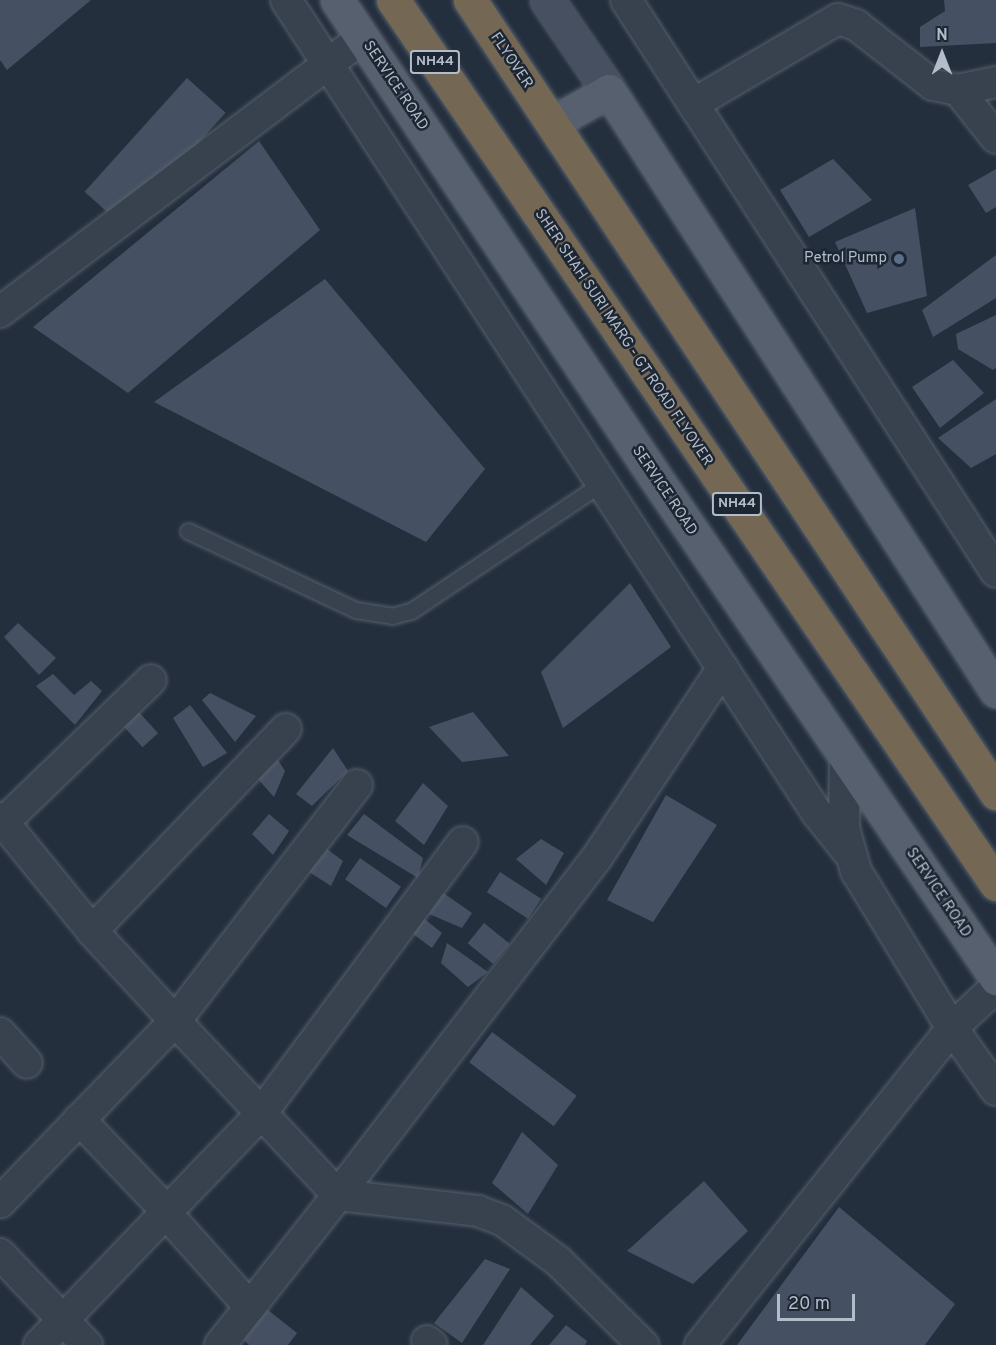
<!DOCTYPE html>
<html>
<head>
<meta charset="utf-8">
<style>
	body { margin:0 }
	#map { position:relative; width:996px; height:1345px; overflow:hidden; background:#242f3e; font-family:Overpass,sans-serif }
	div>[style] { position:absolute }
	[style*='--x'] { left:calc(var(--x)*1px); top:calc(var(--y)*1px); width:calc(var(--w)*1px); rotate:calc(var(--a)*1deg) }
	.building>* { inset:0; background:#455162; transform-origin:0 0 }
	.roads { filter:drop-shadow(0 0 2px #565f6c) drop-shadow(0 0 2px #565f6c) }
	.lane>* { height:15px; margin:-7.5px; padding:0 7.5px; transform-origin:7.5px; border-radius:7.5px; background:#38414e }
	.street>* { height:30px; margin:-15px; padding:0 15px; transform-origin:15px; border-radius:15px; background:#38414e }
	.secondary>* { height:33px; margin:-16.5px; padding:0 16.5px; transform-origin:16.5px; border-radius:16.5px; background:#465061 }
	.primary>* { height:33px; margin:-16.5px; padding:0 16.5px; transform-origin:16.5px; border-radius:16.5px; background:#56606e }
	.highway>* { height:33px; margin:-16.5px; padding:0 16.5px; transform-origin:16.5px; border-radius:16.5px; background:#746855 }
	.dots>* { width:16px; height:16px; translate:-50% -50%; box-sizing:border-box; border:3px solid #1d2633; border-radius:50% }
	span { translate:-50% -50%; white-space:nowrap; text-align:center; line-height:1.15; -webkit-text-stroke:5px #1d2633; paint-order:stroke }
	.shield-label span { padding:2px 4px; background:#1d2633; border:2px solid; border-radius:4px; -webkit-text-stroke-width:0 }
	.shield-label { font-size:14px; color:#b4bcc9; font-weight:700 }
	.street-label { font-size:15px; color:#b4bcc9 }
	.poi-label { font-size:15px; color:#b4bcc9 }
	.right { translate:-100% -50%; text-align:right }
	.north { position:absolute; left:912px; top:24px; width:60px; height:60px; -webkit-text-stroke:4px #1d2633; paint-order:stroke; rotate:0deg; font-size:16px; font-weight:700; line-height:24px; text-align:center; color:#b4bcc9 }
	.north::after { content:''; display:block; margin:auto; width:21px; height:27px; background:#b4bcc9; clip-path:polygon(50% 0,100% 100%,50% 72%,0 100%) }
	.scale { position:absolute; left:777px; top:1294px; width:78px; height:27px; box-sizing:border-box; border:3px solid #b4bcc9; border-top:0; padding-left:8px; font-size:18px; line-height:21px; white-space:nowrap; color:#b4bcc9; -webkit-text-stroke:4px #1d2633; paint-order:stroke }
</style>
</head>
<body>
<div id="map">
	<div class="building">
		<i style="clip-path:polygon(0 0,91px 0,7px 70px,0 60px)"></i>
		<i style="clip-path:polygon(944px 0,996px 0,996px 43px,920px 47px,920px 27px,945px 11px)"></i>
		<i style="left:187px;top:78px;width:52px;height:153px;rotate:42deg"></i>
		<i style="clip-path:polygon(259px 141px,320px 230px,128px 393px,33px 327px)"></i>
		<i style="clip-path:polygon(833px 159px,872px 200px,809px 237px,780px 190px)"></i>
		<i style="clip-path:polygon(996px 169px,996px 207px,986px 213px,968px 185px)"></i>
		<i style="clip-path:polygon(915px 208px,927px 296px,867px 313px,835px 242px)"></i>
		<i style="clip-path:polygon(996px 255px,996px 298px,933px 337px,922px 310px)"></i>
		<i style="clip-path:polygon(325px 279px,485px 469px,426px 542px,154px 402px)"></i>
		<i style="clip-path:polygon(996px 315px,996px 368px,993px 370px,958px 349px,956px 334px)"></i>
		<i style="clip-path:polygon(953px 360px,984px 393px,940px 428px,912px 387px)"></i>
		<i style="clip-path:polygon(996px 399px,996px 454px,971px 468px,938px 438px)"></i>
		<i style="clip-path:polygon(630px 583px,671px 647px,563px 728px,541px 672px)"></i>
		<i style="clip-path:polygon(18px 623px,56px 658px,39px 675px,4px 637px)"></i>
		<i style="clip-path:polygon(53px 674px,74px 695px,91px 681px,102px 691px,75px 725px,36px 686px)"></i>
		<i style="clip-path:polygon(210px 693px,256px 716px,235px 742px,202px 700px)"></i>
		<i style="clip-path:polygon(190px 705px,227px 753px,203px 767px,173px 718px)"></i>
		<i style="left:138px;top:711px;width:30px;height:21px;rotate:48deg"></i>
		<i style="clip-path:polygon(473px 712px,509px 756px,462px 762px,429px 727px)"></i>
		<i style="clip-path:polygon(333px 748px,348px 771px,312px 806px,296px 794px)"></i>
		<i style="clip-path:polygon(278px 760px,285px 771px,274px 797px,257px 778px)"></i>
		<i style="clip-path:polygon(423px 783px,448px 806px,424px 845px,395px 821px)"></i>
		<i style="clip-path:polygon(666px 795px,717px 825px,653px 922px,607px 900px)"></i>
		<i style="clip-path:polygon(269px 814px,289px 831px,273px 855px,252px 834px)"></i>
		<i style="clip-path:polygon(364px 814px,423px 858px,418px 878px,347px 835px)"></i>
		<i style="clip-path:polygon(541px 839px,564px 853px,546px 885px,516px 859px)"></i>
		<i style="clip-path:polygon(327px 849px,343px 861px,331px 886px,309px 872px)"></i>
		<i style="left:360px;top:858px;width:50px;height:26px;rotate:35deg"></i>
		<i style="left:500px;top:872px;width:49px;height:24px;rotate:33deg"></i>
		<i style="clip-path:polygon(442px 892px,472px 913px,462px 928px,429px 914px)"></i>
		<i style="clip-path:polygon(421px 916px,442px 933px,432px 948px,413px 934px)"></i>
		<i style="left:484px;top:923px;width:33px;height:26px;rotate:39deg"></i>
		<i style="clip-path:polygon(447px 943px,488px 972px,468px 987px,441px 963px)"></i>
		<i style="left:492px;top:1032px;width:106px;height:38px;rotate:37deg"></i>
		<i style="clip-path:polygon(522px 1132px,558px 1165px,528px 1214px,492px 1183px)"></i>
		<i style="clip-path:polygon(704px 1181px,748px 1231px,693px 1284px,627px 1251px)"></i>
		<i style="clip-path:polygon(839px 1207px,955px 1304px,925px 1345px,737px 1345px)"></i>
		<i style="clip-path:polygon(485px 1259px,510px 1269px,462px 1343px,434px 1323px)"></i>
		<i style="clip-path:polygon(521px 1287px,554px 1316px,530px 1345px,483px 1345px)"></i>
		<i style="clip-path:polygon(268px 1310px,297px 1333px,288px 1345px,249px 1345px,241px 1337px)"></i>
		<i style="clip-path:polygon(566px 1325px,587px 1341px,585px 1345px,549px 1345px)"></i>
	</div>
	<div class="roads">
		<div class="lane">
			<i style="--x:188;--y:531;--w:186;--a:25.2"></i>
			<i style="--x:356;--y:610;--w:36;--a:9"></i>
			<i style="--x:392;--y:616;--w:20;--a:-15"></i>
			<i style="--x:411;--y:611;--w:229;--a:-33.8"></i>
		</div>
		<div class="street">
			<i style="--x:286;--y:0;--w:971;--a:56.85"></i>
			<i style="--x:817;--y:813;--w:50;--a:51.5"></i>
			<i style="--x:626;--y:0;--w:681;--a:57.1"></i>
			<i style="--x:958;--y:90;--w:61;--a:51.6"></i>
			<i style="--x:693;--y:104;--w:168;--a:-30.4"></i>
			<i style="--x:838;--y:19;--w:19;--a:18"></i>
			<i style="--x:856;--y:25;--w:98;--a:37.9"></i>
			<i style="--x:933;--y:85;--w:25;--a:11"></i>
			<i style="--x:958;--y:90;--w:39;--a:-12"></i>
			<i style="--x:0;--y:312;--w:455;--a:-37.1"></i>
			<i style="--x:845;--y:757;--w:71;--a:90.8"></i>
			<i style="--x:844;--y:828;--w:45;--a:74.4"></i>
			<i style="--x:856;--y:871;--w:184;--a:58.6"></i>
			<i style="--x:952;--y:1028;--w:76;--a:54.6"></i>
			<i style="--x:357;--y:785;--w:298;--a:127.6"></i>
			<i style="--x:175;--y:1021;--w:238;--a:46.9"></i>
			<i style="--x:338;--y:1195;--w:424;--a:-52.5"></i>
			<i style="--x:596;--y:859;--w:229;--a:-56.4"></i>
			<i style="--x:0;--y:818;--w:146;--a:50.8"></i>
			<i style="--x:92;--y:931;--w:122;--a:47.3"></i>
			<i style="--x:175;--y:1021;--w:252;--a:134"></i>
			<i style="--x:4;--y:822;--w:204;--a:-44"></i>
			<i style="--x:92;--y:931;--w:280;--a:-46.2"></i>
			<i style="--x:0;--y:1033;--w:40;--a:48"></i>
			<i style="--x:79;--y:1119;--w:113;--a:46.4"></i>
			<i style="--x:178;--y:1200;--w:118;--a:-46"></i>
			<i style="--x:260;--y:1115;--w:340;--a:-53.4"></i>
			<i style="--x:174;--y:1222;--w:114;--a:48.2"></i>
			<i style="--x:0;--y:1254;--w:126;--a:46.3"></i>
			<i style="--x:427;--y:1341;--w:6;--a:39"></i>
			<i style="--x:39;--y:1345;--w:173;--a:-46.2"></i>
			<i style="--x:220;--y:1345;--w:191;--a:-51.8"></i>
			<i style="--x:338;--y:1195;--w:141;--a:6.5"></i>
			<i style="--x:478;--y:1211;--w:26;--a:21"></i>
			<i style="--x:502;--y:1220;--w:69;--a:36.2"></i>
			<i style="--x:558;--y:1261;--w:120;--a:44.7"></i>
			<i style="--x:700;--y:1345;--w:405;--a:-51.5"></i>
			<i style="--x:952;--y:1028;--w:60;--a:-43"></i>
		</div>
		<div class="secondary">
			<i style="--x:547;--y:0;--w:110;--a:55.7"></i>
		</div>
		<div class="primary">
			<i style="--x:337;--y:0;--w:570;--a:56.31"></i>
			<i style="--x:653;--y:474;--w:610;--a:55.76"></i>
			<i style="--x:552;--y:123;--w:65;--a:-29.3"></i>
			<i style="--x:609;--y:91;--w:714;--a:57.18"></i>
		</div>
		<div class="highway">
			<i style="--x:393;--y:0;--w:1070;--a:55.7"></i>
			<i style="--x:470;--y:0;--w:952;--a:56.44"></i>
		</div>
	</div>
	<div class="dots">
		<i style="left:899px;top:259px;background:#5c6f8a"></i>
	</div>
	<div class="shield-label">
		<span style="left:435px;top:62px">NH44</span>
		<span style="left:737px;top:504px">NH44</span>
	</div>
	<div class="street-label">
		<span style="left:511px;top:61px;rotate:56deg">FLYOVER</span>
		<span style="left:395px;top:86px;rotate:56deg">SERVICE ROAD</span>
		<span style="left:623px;top:338px;rotate:56deg">SHER SHAH SURI MARG - GT ROAD FLYOVER</span>
		<span style="left:664px;top:491px;rotate:56deg">SERVICE ROAD</span>
		<span style="left:938px;top:893px;rotate:56deg">SERVICE ROAD</span>
	</div>
	<div class="poi-label">
		<span class="right" style="left:887px;top:259px">Petrol Pump</span>
	</div>
	<div class="north">N</div>
	<div class="scale">20 m</div>
</div>
</body>
</html>
